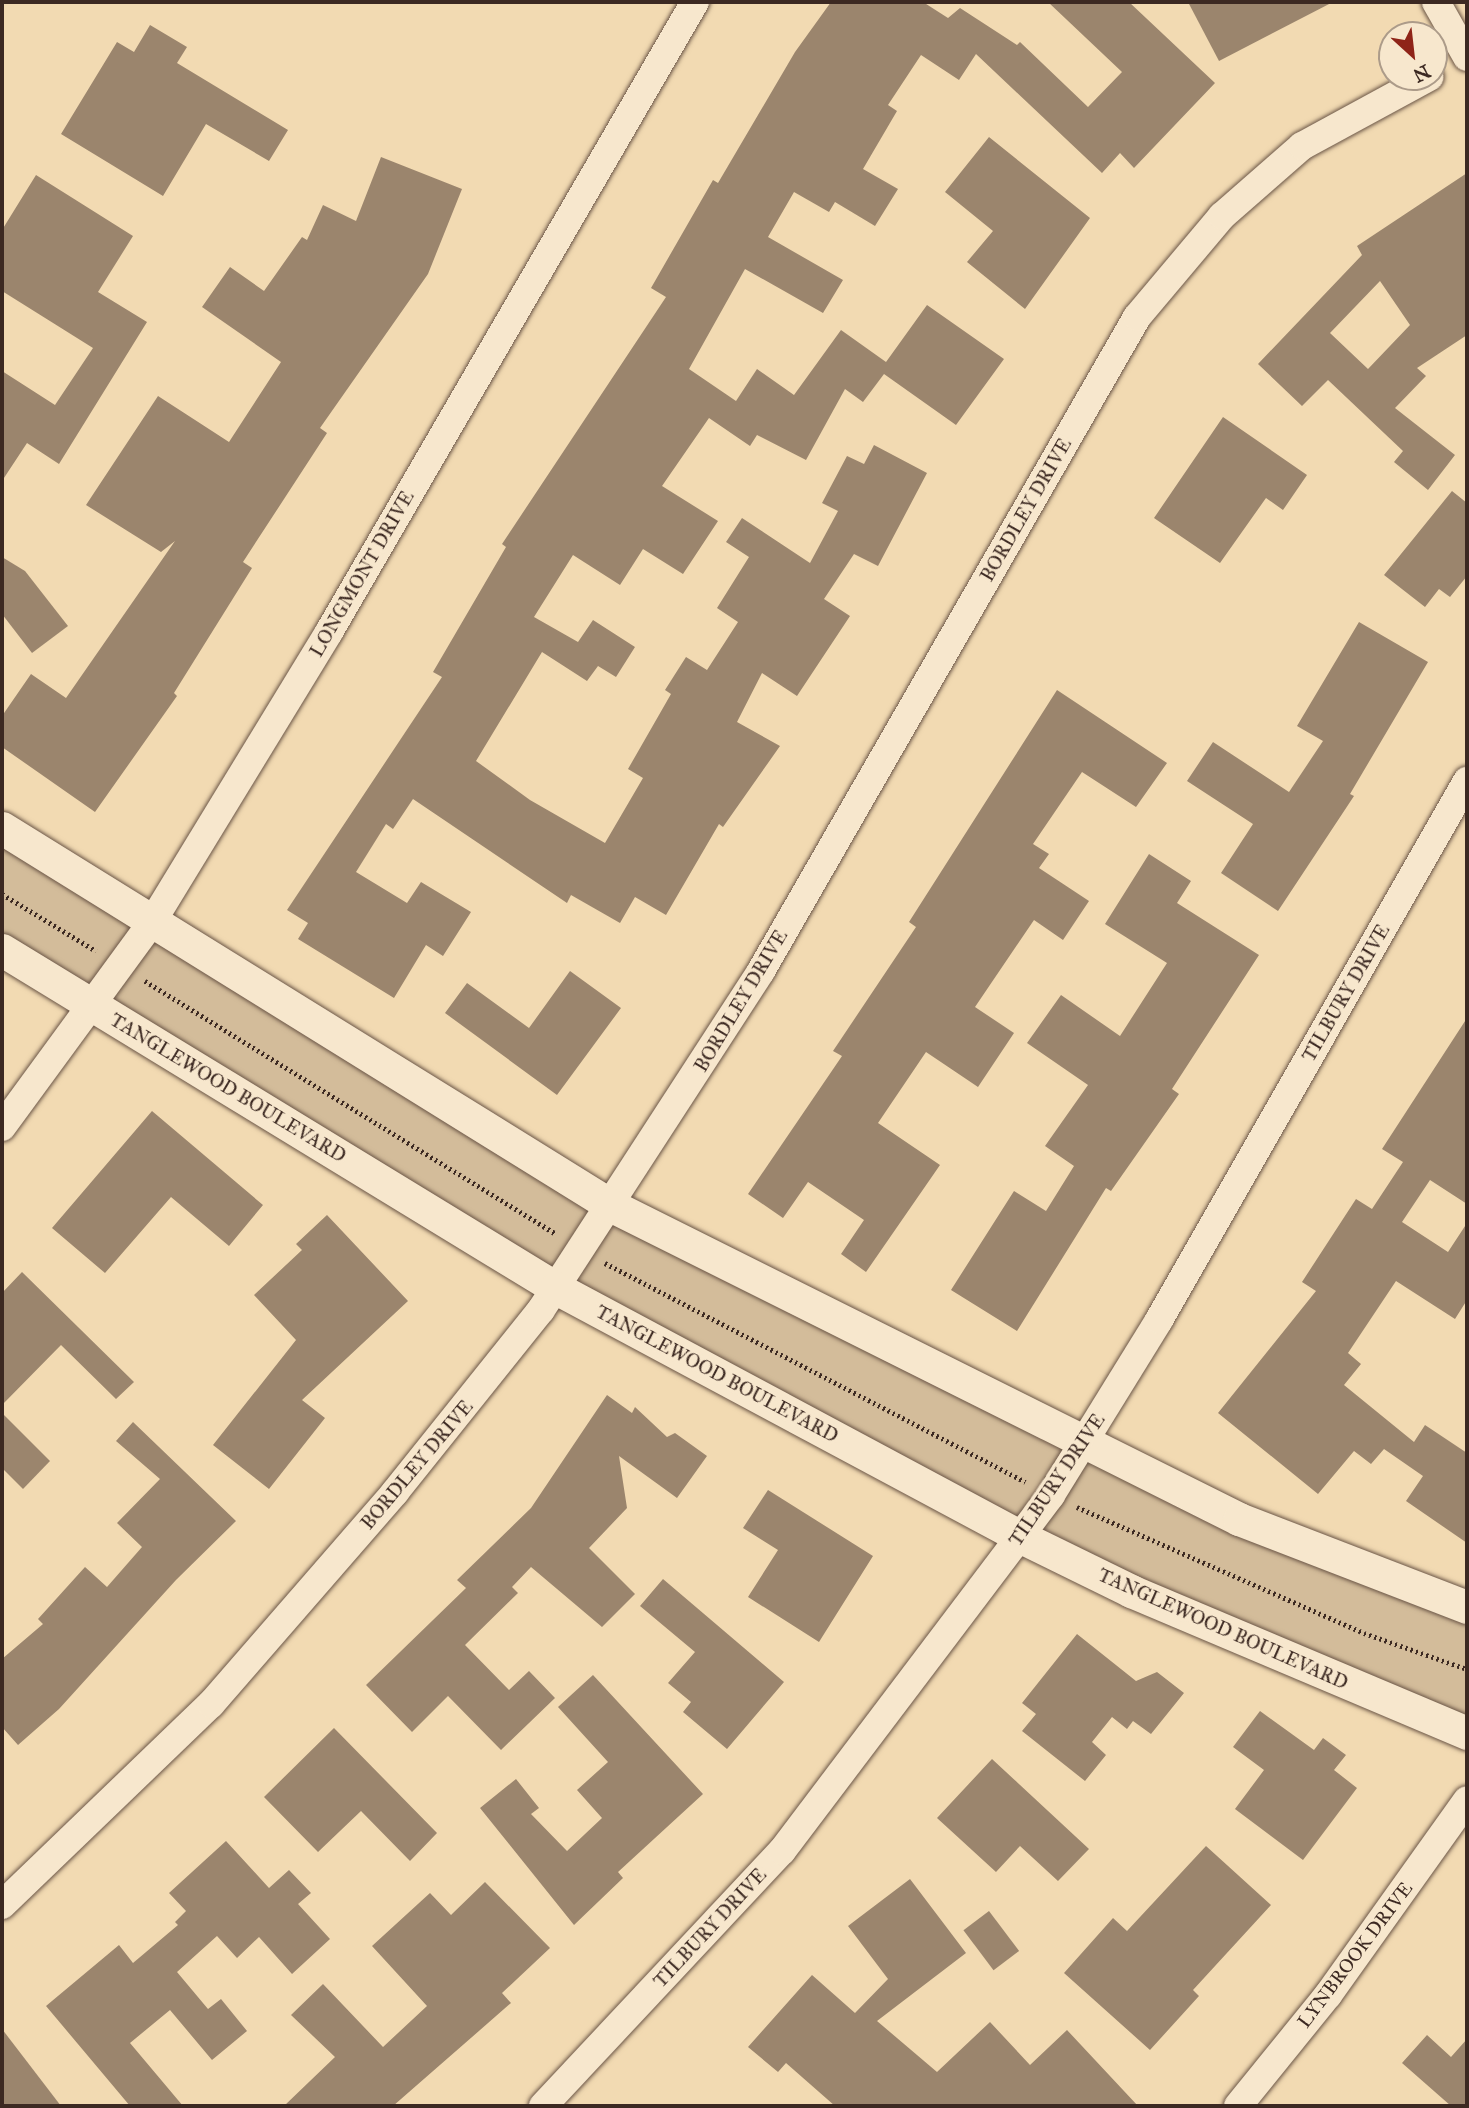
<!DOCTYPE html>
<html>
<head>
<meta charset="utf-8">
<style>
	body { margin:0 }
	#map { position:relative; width:1469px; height:2108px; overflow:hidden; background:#f2dab2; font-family:"IM FELL Great Primer",serif }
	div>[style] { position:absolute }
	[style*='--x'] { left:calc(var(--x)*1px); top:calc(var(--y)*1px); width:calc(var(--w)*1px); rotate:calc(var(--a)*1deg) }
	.green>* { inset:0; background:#d3bc9a }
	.building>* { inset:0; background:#9b856d; transform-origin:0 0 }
	.path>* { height:4.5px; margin-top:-2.25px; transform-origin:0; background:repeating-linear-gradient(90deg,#3c2922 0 2px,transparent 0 5.5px) }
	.roads { filter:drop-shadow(0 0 2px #6a5546) drop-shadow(0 0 2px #6a5546) }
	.minor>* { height:28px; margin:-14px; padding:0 14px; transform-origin:14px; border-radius:14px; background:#f7e7cd }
	.tertiary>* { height:33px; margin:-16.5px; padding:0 16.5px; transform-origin:16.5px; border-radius:16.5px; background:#f7e7cd }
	span { translate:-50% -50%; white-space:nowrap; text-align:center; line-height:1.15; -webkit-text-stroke:7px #f7e7cd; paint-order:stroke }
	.street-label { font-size:19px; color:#3c2922 }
	.frame { position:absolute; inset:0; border:4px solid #3c2922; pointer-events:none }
	.north { position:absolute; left:1378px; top:21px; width:70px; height:70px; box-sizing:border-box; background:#f7e7cd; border:2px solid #ac9b89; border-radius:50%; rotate:153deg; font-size:19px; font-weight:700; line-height:28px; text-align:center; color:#3c2922 }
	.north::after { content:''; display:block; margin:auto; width:24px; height:32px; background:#8f2418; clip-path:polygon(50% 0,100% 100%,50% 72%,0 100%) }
</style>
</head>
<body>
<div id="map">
	<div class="green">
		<i style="clip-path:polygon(2px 841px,420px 1100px,1467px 1622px,1467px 1720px,1161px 1594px,571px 1286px,2px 938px)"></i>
	</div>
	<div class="building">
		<i style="clip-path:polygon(831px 2px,923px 2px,948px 18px,960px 8px,1017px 45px,1020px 42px,1088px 107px,1122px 72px,1048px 2px,1129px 2px,1215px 83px,1134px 168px,1120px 153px,1102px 173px,976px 54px,959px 80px,921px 55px,888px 105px,897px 111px,863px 169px,898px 189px,875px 226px,835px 202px,829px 212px,794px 192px,768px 237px,843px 280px,823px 313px,745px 269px,689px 369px,736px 401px,757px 369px,794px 395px,841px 330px,886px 362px,927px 305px,1004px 359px,956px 425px,884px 374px,863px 402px,845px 389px,806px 460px,757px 435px,750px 446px,709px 418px,662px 486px,718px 521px,683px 574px,643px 549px,620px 585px,573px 555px,534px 617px,578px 642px,593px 620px,635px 647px,616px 677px,598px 666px,587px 681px,542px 652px,476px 761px,530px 800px,605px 843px,643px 778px,628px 769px,671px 694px,665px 690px,686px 657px,707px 670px,738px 622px,717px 608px,749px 557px,726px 542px,742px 518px,810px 563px,838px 511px,822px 503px,847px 456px,864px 464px,874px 445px,927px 473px,878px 566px,854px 554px,824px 599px,850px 616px,797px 696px,762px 673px,737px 722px,780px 746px,723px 827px,719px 824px,666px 915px,635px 897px,620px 923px,571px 895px,567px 903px,413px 799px,393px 829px,386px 824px,356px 872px,407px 903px,421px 882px,471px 912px,443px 956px,426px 945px,394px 998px,298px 939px,308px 923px,287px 910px,442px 677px,433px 672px,506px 547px,502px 544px,666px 297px,651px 288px,713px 180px,718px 183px,795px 52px)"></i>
		<i style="clip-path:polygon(1188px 2px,1333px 2px,1219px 61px)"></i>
		<i style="clip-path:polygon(150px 25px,187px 47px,177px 63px,288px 130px,269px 161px,206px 124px,163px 196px,61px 134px,117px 42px,134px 52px)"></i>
		<i style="clip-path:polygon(989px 137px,1090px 218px,1025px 309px,967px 262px,993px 231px,945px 192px)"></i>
		<i style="clip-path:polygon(381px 157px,462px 189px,428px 274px,320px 428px,327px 433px,243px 562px,252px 568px,174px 693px,177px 696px,95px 812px,2px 747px,2px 716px,31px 674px,66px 698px,175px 541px,161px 552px,86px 505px,158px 396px,229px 442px,281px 362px,202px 307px,230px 267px,264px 291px,302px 237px,307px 240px,323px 205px,356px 221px)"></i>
		<i style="clip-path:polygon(evenodd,1467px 173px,1467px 335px,1417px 368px,1426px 376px,1395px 408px,1455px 455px,1428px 490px,1394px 462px,1403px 451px,1328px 380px,1302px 406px,1258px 364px,1362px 255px,1357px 246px,1467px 173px,1380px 281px,1410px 325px,1368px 369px,1330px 333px,1380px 281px)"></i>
		<i style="clip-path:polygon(36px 175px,133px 236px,98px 292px,147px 322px,59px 464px,27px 443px,2px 481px,2px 371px,55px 405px,93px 348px,2px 291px,2px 230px)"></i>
		<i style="clip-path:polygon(1223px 417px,1307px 475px,1283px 510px,1266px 498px,1220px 563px,1154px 518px)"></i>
		<i style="clip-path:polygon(1452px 491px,1467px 503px,1467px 576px,1450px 597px,1439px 589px,1425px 607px,1384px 575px)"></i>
		<i style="clip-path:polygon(2px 557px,25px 571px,68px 626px,32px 653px,2px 614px)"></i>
		<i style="clip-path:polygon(1359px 622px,1428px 662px,1350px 794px,1354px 796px,1278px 911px,1221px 873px,1253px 824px,1187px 781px,1213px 742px,1289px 792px,1323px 741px,1297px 726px)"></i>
		<i style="clip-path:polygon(1057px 690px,1167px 763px,1136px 807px,1082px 772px,1033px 844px,1049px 854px,1039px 868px,1089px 901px,1063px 940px,1034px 920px,975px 1007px,1014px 1033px,978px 1087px,926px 1052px,878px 1123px,940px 1165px,866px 1272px,841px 1254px,864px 1220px,808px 1182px,783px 1218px,748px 1194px,842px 1056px,833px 1051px,916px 927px,909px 922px)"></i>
		<i style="clip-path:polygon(1149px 854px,1191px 881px,1177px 903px,1259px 955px,1172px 1089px,1179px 1094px,1111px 1191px,1106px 1188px,1017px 1331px,951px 1290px,1014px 1191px,1046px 1211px,1074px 1166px,1045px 1146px,1088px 1085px,1027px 1043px,1061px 995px,1120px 1036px,1167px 963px,1105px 924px)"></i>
		<i style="clip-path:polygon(570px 971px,621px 1008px,557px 1095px,445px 1013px,467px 983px,529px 1028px)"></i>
		<i style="clip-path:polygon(1467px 1018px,1467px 1204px,1430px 1180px,1402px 1222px,1448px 1252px,1467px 1223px,1467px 1300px,1455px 1319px,1396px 1281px,1348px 1353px,1361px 1364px,1344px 1385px,1414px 1442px,1425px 1425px,1467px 1453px,1467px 1543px,1406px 1501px,1423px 1476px,1384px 1449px,1371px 1464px,1354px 1451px,1318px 1494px,1218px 1413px,1316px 1291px,1302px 1282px,1356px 1199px,1372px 1209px,1403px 1162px,1382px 1149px)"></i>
		<i style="clip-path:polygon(152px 1111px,263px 1205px,229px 1246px,171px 1197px,105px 1273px,52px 1228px)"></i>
		<i style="clip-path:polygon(327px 1215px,408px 1301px,302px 1400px,325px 1418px,269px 1489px,213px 1445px,296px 1340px,254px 1295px,302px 1250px,296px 1244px)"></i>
		<i style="clip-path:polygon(22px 1272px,134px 1382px,116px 1399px,61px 1345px,2px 1405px,2px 1293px)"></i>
		<i style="clip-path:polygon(607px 1395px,632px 1413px,635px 1407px,667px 1437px,675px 1433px,707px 1456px,677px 1498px,619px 1456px,627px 1508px,589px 1548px,635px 1594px,602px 1627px,531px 1567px,512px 1587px,518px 1593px,465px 1645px,509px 1690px,529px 1671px,555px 1698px,501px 1750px,448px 1696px,412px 1732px,366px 1685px,466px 1588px,457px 1580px,531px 1508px)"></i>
		<i style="clip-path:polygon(2px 1413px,50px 1461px,23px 1489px,2px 1468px)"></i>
		<i style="clip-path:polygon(133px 1422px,236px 1521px,176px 1580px,59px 1709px,18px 1745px,2px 1727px,2px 1659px,43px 1624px,38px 1619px,85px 1567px,107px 1587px,142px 1547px,117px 1523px,160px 1479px,116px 1441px)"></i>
		<i style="clip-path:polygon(768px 1490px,873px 1556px,819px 1642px,748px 1597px,778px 1550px,743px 1528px)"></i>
		<i style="clip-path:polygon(663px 1579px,784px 1682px,727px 1749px,683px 1712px,691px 1702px,668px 1683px,695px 1652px,640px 1606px)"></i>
		<i style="clip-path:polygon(1077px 1634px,1136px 1681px,1157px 1672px,1184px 1693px,1151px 1734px,1133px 1721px,1127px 1729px,1112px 1717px,1092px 1742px,1106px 1755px,1085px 1781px,1022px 1731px,1036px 1714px,1022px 1703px)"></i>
		<i style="clip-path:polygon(593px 1675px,703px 1794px,618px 1872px,623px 1878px,574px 1925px,480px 1808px,516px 1779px,539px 1808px,531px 1814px,567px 1851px,602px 1818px,577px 1790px,608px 1762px,558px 1707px)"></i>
		<i style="clip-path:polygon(1260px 1711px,1314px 1750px,1323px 1738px,1346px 1755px,1334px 1770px,1357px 1788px,1303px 1860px,1235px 1809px,1264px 1770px,1233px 1747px)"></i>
		<i style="clip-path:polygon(334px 1728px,437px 1833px,410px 1861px,361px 1811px,318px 1852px,264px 1797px)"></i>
		<i style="clip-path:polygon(992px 1759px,1089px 1849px,1058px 1881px,1020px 1846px,996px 1872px,937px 1818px)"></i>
		<i style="clip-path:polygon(226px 1841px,269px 1888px,289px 1870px,311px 1893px,298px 1904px,330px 1939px,292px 1974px,259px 1937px,237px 1958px,217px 1936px,177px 1972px,208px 2009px,221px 1999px,247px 2031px,212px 2060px,170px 2010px,130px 2043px,183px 2106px,130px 2106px,46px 2006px,119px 1945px,133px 1963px,178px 1925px,175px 1922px,186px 1911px,169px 1893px)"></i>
		<i style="clip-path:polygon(1206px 1846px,1271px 1905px,1193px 1990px,1199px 1996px,1150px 2050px,1064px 1973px,1113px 1918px,1127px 1931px)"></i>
		<i style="clip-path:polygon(910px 1879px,966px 1953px,877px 2021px,937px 2072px,990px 2022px,1030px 2065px,1067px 2030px,1138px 2106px,835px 2106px,786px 2063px,778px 2072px,748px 2047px,812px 1975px,855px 2013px,888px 1979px,848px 1926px)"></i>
		<i style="clip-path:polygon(485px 1882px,550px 1948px,502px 1993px,511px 2003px,393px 2106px,284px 2106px,335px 2057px,291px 2015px,323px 1984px,383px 2047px,427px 2006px,372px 1946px,430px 1893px,451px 1915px)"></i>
		<i style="left:989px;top:1911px;width:50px;height:32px;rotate:53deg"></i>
		<i style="clip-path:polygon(2px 2029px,61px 2106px,2px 2106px)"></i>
		<i style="clip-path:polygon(1427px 2035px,1451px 2057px,1467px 2039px,1467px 2106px,1451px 2106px,1402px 2063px)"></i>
	</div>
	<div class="path">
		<i style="--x:2;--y:894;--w:110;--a:31.2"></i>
		<i style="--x:145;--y:981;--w:481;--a:31.6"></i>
		<i style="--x:605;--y:1263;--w:474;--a:27.5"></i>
		<i style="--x:1077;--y:1507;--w:313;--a:23.7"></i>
		<i style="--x:1364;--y:1633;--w:109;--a:19.3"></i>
	</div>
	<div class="roads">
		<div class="minor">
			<i style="--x:1436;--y:2;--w:63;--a:60.6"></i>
			<i style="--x:2;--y:1127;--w:254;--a:-53.8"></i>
			<i style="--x:152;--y:922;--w:340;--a:-58.6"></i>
			<i style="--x:329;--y:632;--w:729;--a:-59.85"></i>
			<i style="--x:2;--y:1905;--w:290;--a:-43.9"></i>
			<i style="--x:211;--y:1704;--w:281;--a:-49"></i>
			<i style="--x:395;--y:1492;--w:233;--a:-51.3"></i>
			<i style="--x:541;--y:1310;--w:404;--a:-57"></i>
			<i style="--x:761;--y:971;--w:754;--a:-60.1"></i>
			<i style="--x:1137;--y:317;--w:132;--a:-49.9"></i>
			<i style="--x:1222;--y:216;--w:106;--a:-41.2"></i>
			<i style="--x:1302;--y:146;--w:145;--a:-28.5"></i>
			<i style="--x:543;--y:2106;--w:349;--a:-46.9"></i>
			<i style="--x:782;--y:1851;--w:446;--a:-52.9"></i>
			<i style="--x:1051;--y:1495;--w:206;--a:-58.3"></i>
			<i style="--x:1159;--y:1320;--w:621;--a:-60.26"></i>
			<i style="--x:1238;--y:2106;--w:143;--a:-51"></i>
			<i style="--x:1328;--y:1995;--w:239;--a:-54.5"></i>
		</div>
		<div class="tertiary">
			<i style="--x:2;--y:828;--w:718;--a:31.79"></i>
			<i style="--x:612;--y:1206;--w:701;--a:26.53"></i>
			<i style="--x:1239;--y:1519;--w:244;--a:21.1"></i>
			<i style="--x:2;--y:950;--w:649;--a:31.39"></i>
			<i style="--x:556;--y:1288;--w:527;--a:28.17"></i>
			<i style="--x:1021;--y:1537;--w:123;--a:26.1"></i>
			<i style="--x:1131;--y:1591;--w:365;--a:22.9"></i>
		</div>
	</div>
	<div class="street-label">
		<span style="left:1026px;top:510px;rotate:-60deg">BORDLEY DRIVE</span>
		<span style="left:362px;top:574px;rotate:-60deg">LONGMONT DRIVE</span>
		<span style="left:1346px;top:993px;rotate:-60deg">TILBURY DRIVE</span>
		<span style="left:741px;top:1001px;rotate:-59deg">BORDLEY DRIVE</span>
		<span style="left:228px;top:1088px;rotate:31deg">TANGLEWOOD BOULEVARD</span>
		<span style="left:717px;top:1374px;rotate:28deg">TANGLEWOOD BOULEVARD</span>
		<span style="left:417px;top:1465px;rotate:-50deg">BORDLEY DRIVE</span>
		<span style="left:1057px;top:1480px;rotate:-56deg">TILBURY DRIVE</span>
		<span style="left:1223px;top:1629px;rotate:24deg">TANGLEWOOD BOULEVARD</span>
		<span style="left:710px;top:1928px;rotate:-47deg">TILBURY DRIVE</span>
		<span style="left:1355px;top:1955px;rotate:-53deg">LYNBROOK DRIVE</span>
	</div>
	<div class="frame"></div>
	<div class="north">N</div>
</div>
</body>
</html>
